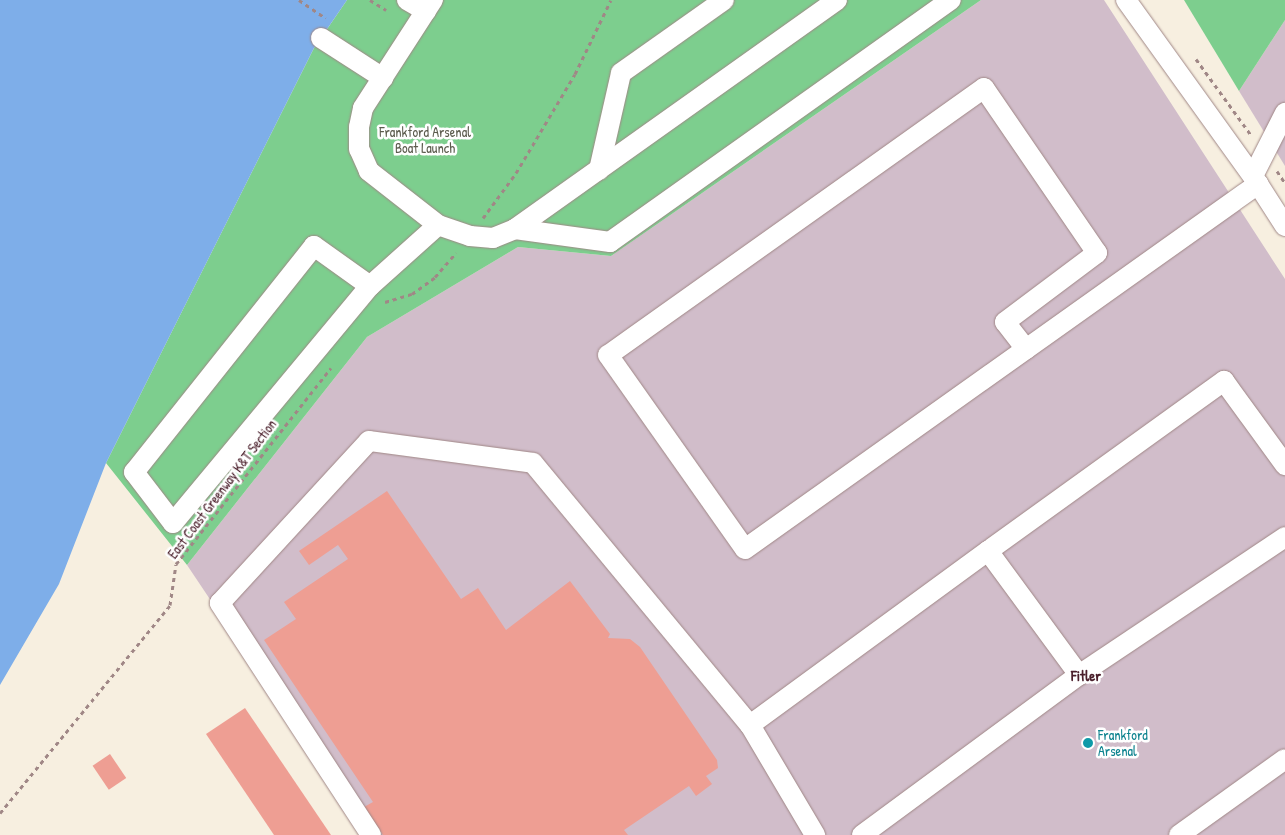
<!DOCTYPE html>
<html>
<head>
<meta charset="utf-8">
<style>
	body { margin:0 }
	#map { position:relative; width:1285px; height:835px; overflow:hidden; background:#f7efe0; font-family:"Patrick Hand",sans-serif }
	div>[style] { position:absolute }
	[style*='--x'] { left:calc(var(--x)*1px); top:calc(var(--y)*1px); width:calc(var(--w)*1px); rotate:calc(var(--a)*1deg) }
	.industrial>* { inset:0; background:#d1bdca }
	.green>* { inset:0; background:#7dce8e }
	.water>* { inset:0; background:#7eaee9 }
	.building>* { inset:0; background:#ee9e93; transform-origin:0 0 }
	.path>* { height:3px; margin-top:-1.5px; transform-origin:0; background:repeating-linear-gradient(90deg,#a08786 0 4px,transparent 0 8px) }
	.roads { filter:drop-shadow(0 0 1px #a08786) drop-shadow(0 0 1px #a08786) }
	.minor>* { height:20px; margin:-10px; padding:0 10px; transform-origin:10px; border-radius:10px; background:#fff }
	.dots>* { width:14px; height:14px; translate:-50% -50%; box-sizing:border-box; border:2px solid #fff; border-radius:50% }
	span { translate:-50% -50%; white-space:nowrap; text-align:center; line-height:1.15; -webkit-text-stroke:5px #fff; paint-order:stroke }
	.park-label { font-size:14px; color:#5c5c4e }
	.street-label { font-size:14px; color:#4a1f2b }
	.culture-label { font-size:14px; color:#0d838f }
	.left { translate:0 -50%; text-align:left }
	.neighbourhood-label { font-size:15px; color:#4a1f2b; font-weight:700 }
</style>
</head>
<body>
<div id="map">
	<div class="industrial">
		<i style="clip-path:polygon(981px 0,1104px 0,1285px 279px,1285px 835px,368px 835px,187px 565px,367px 337px,518px 247px,611px 256px)"></i>
		<i style="clip-path:polygon(1285px 20px,1285px 166px,1239px 91px)"></i>
	</div>
	<div class="green">
		<i style="clip-path:polygon(347px 0,981px 0,611px 256px,518px 247px,367px 337px,187px 565px,106px 463px,314px 48px)"></i>
		<i style="clip-path:polygon(1184px 0,1285px 0,1285px 20px,1239px 91px)"></i>
	</div>
	<div class="water">
		<i style="clip-path:polygon(0 0,347px 0,314px 48px,106px 463px,59px 584px,0 685px)"></i>
	</div>
	<div class="building">
		<i style="clip-path:polygon(387px 491px,461px 599px,478px 588px,506px 630px,570px 581px,610px 634px,608px 638px,630px 639px,640px 647px,717px 760px,718px 768px,706px 776px,712px 784px,696px 796px,689px 786px,624px 830px,628px 835px,383px 835px,364px 807px,373px 802px,264px 640px,296px 619px,284px 602px,348px 559px,338px 545px,309px 565px,299px 551px)"></i>
		<i style="clip-path:polygon(245px 708px,331px 835px,274px 835px,206px 734px)"></i>
		<i style="left:110px;top:754px;width:29px;height:21px;rotate:56deg"></i>
	</div>
	<div class="path">
		<i style="--x:299;--y:0;--w:32;--a:34"></i>
		<i style="--x:370;--y:0;--w:19;--a:32"></i>
		<i style="--x:1196;--y:59;--w:94;--a:54.1"></i>
		<i style="--x:1277;--y:171;--w:14;--a:56"></i>
		<i style="--x:483;--y:218;--w:56;--a:-53.7"></i>
		<i style="--x:516;--y:173;--w:115;--a:-59.2"></i>
		<i style="--x:575;--y:74;--w:82;--a:-64.1"></i>
		<i style="--x:385;--y:302;--w:28;--a:-17"></i>
		<i style="--x:412;--y:294;--w:29;--a:-36"></i>
		<i style="--x:435;--y:277;--w:32;--a:-49"></i>
		<i style="--x:0;--y:813;--w:269;--a:-50.7"></i>
		<i style="--x:170;--y:605;--w:41;--a:-81.7"></i>
		<i style="--x:176;--y:564;--w:250;--a:-51.7"></i>
	</div>
	<div class="roads">
		<div class="minor">
			<i style="--x:407;--y:0;--w:22;--a:30"></i>
			<i style="--x:1126;--y:0;--w:226;--a:54.3"></i>
			<i style="--x:321;--y:38;--w:74;--a:32.8"></i>
			<i style="--x:599;--y:170;--w:99;--a:-77.2"></i>
			<i style="--x:621;--y:73;--w:126;--a:-35.3"></i>
			<i style="--x:1253;--y:176;--w:71;--a:-63.1"></i>
			<i style="--x:438;--y:225;--w:34;--a:19"></i>
			<i style="--x:470;--y:236;--w:23;--a:5"></i>
			<i style="--x:493;--y:238;--w:24;--a:-22"></i>
			<i style="--x:515;--y:229;--w:96;--a:7.8"></i>
			<i style="--x:610;--y:242;--w:418;--a:-35.4"></i>
			<i style="--x:515;--y:229;--w:395;--a:-35.4"></i>
			<i style="--x:370;--y:286;--w:69;--a:-144.5"></i>
			<i style="--x:314;--y:246;--w:289;--a:128.5"></i>
			<i style="--x:134;--y:472;--w:64;--a:52.6"></i>
			<i style="--x:173;--y:523;--w:308;--a:-50.3"></i>
			<i style="--x:370;--y:286;--w:91;--a:-41.9"></i>
			<i style="--x:438;--y:225;--w:88;--a:-142"></i>
			<i style="--x:369;--y:171;--w:24;--a:-114"></i>
			<i style="--x:359;--y:149;--w:22;--a:-90"></i>
			<i style="--x:359;--y:127;--w:19;--a:-78"></i>
			<i style="--x:363;--y:108;--w:129;--a:-57.1"></i>
			<i style="--x:1026;--y:349;--w:34;--a:-128"></i>
			<i style="--x:1005;--y:322;--w:115;--a:-36.9"></i>
			<i style="--x:1097;--y:253;--w:200;--a:-124.4"></i>
			<i style="--x:984;--y:88;--w:461;--a:144.6"></i>
			<i style="--x:608;--y:355;--w:237;--a:54.8"></i>
			<i style="--x:745;--y:549;--w:630;--a:-35.43"></i>
			<i style="--x:1258;--y:184;--w:50;--a:57.3"></i>
			<i style="--x:988;--y:551;--w:291;--a:-35.8"></i>
			<i style="--x:1224;--y:381;--w:104;--a:54"></i>
			<i style="--x:750;--y:725;--w:295;--a:-36.2"></i>
			<i style="--x:988;--y:551;--w:154;--a:53.7"></i>
			<i style="--x:371;--y:835;--w:277;--a:-123.1"></i>
			<i style="--x:220;--y:603;--w:220;--a:-47.4"></i>
			<i style="--x:369;--y:441;--w:165;--a:7.6"></i>
			<i style="--x:533;--y:463;--w:340;--a:50.4"></i>
			<i style="--x:750;--y:725;--w:128;--a:59.4"></i>
			<i style="--x:862;--y:835;--w:270;--a:-36.4"></i>
			<i style="--x:1079;--y:675;--w:248;--a:-33.8"></i>
			<i style="--x:1179;--y:835;--w:130;--a:-35.6"></i>
		</div>
	</div>
	<div class="dots">
		<i style="left:1088px;top:743px;background:#0f9aa8"></i>
	</div>
	<div class="park-label">
		<span style="left:425px;top:140px">Frankford Arsenal<br>Boat Launch</span>
	</div>
	<div class="street-label">
		<span style="left:222px;top:489px;rotate:-53deg">East Coast Greenway K&amp;T Section</span>
	</div>
	<div class="culture-label">
		<span class="left" style="left:1098px;top:743px">Frankford<br>Arsenal</span>
	</div>
	<div class="neighbourhood-label">
		<span style="left:1086px;top:676px">Fitler</span>
	</div>
</div>
</body>
</html>
